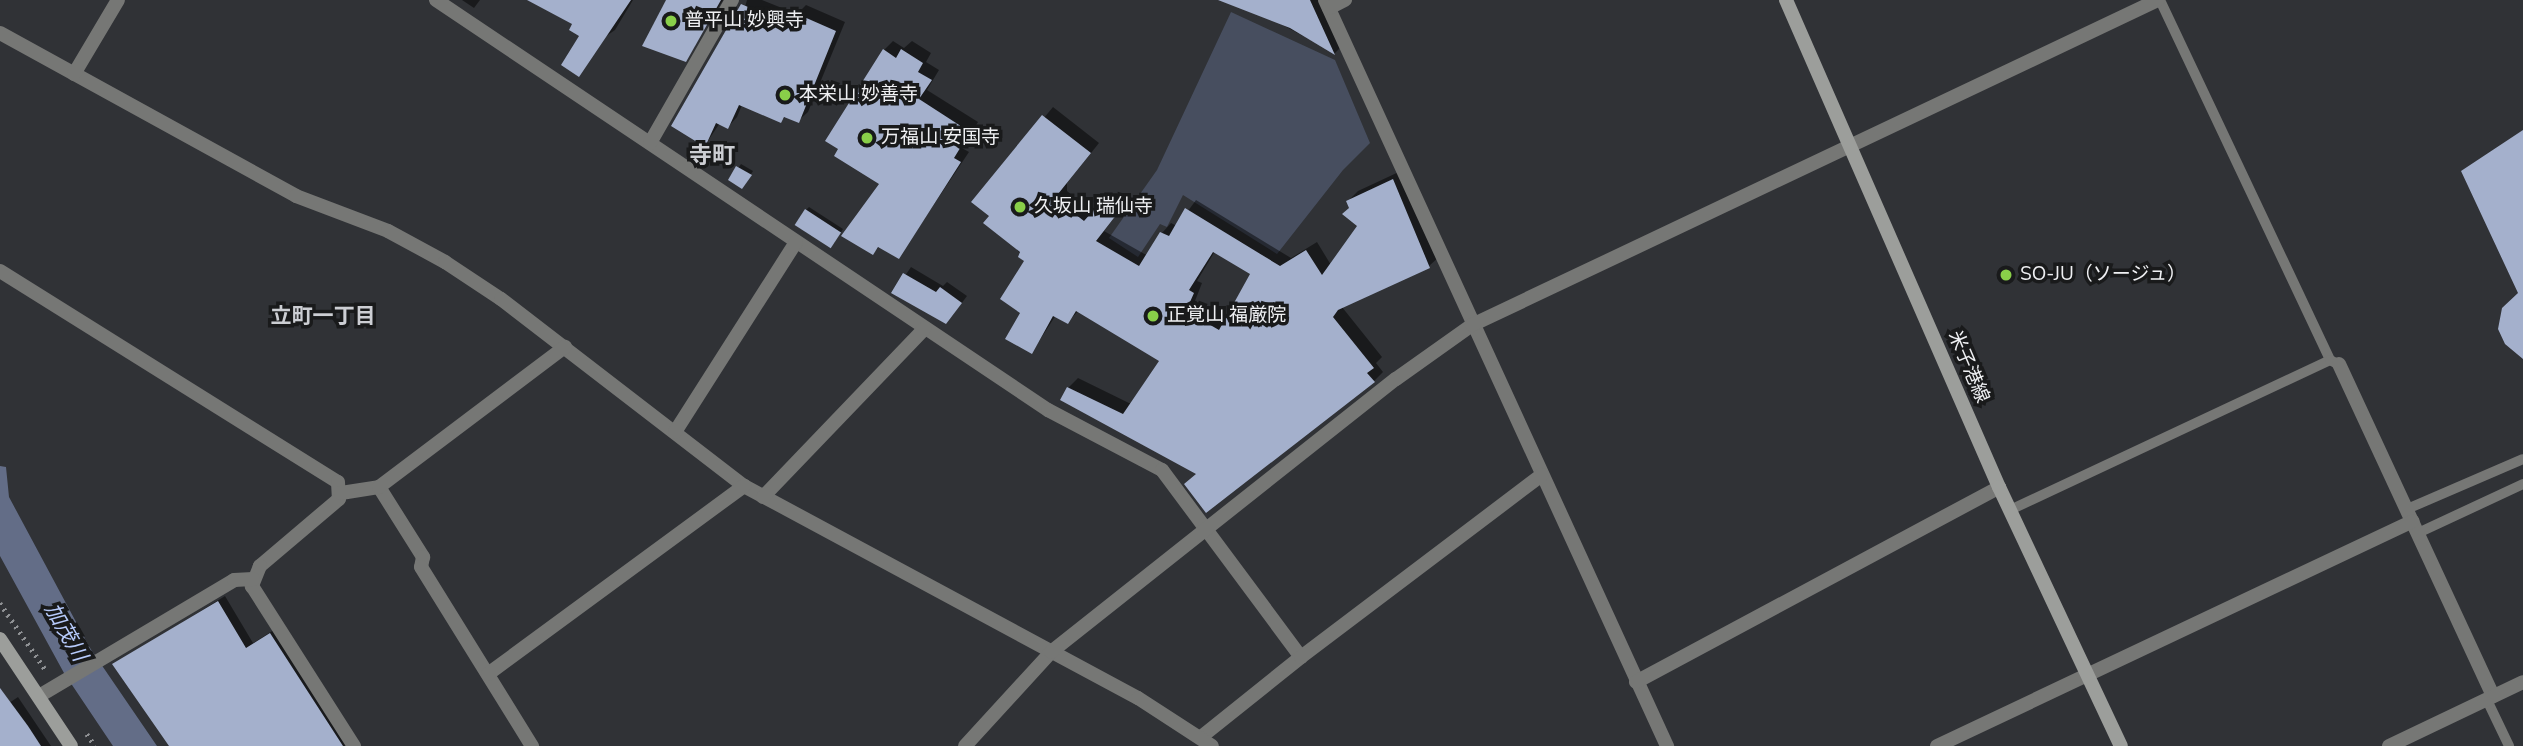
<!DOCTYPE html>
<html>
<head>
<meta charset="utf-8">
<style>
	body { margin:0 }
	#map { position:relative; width:2523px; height:746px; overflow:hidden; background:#303236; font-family:"Nunito Sans","Noto Sans JP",sans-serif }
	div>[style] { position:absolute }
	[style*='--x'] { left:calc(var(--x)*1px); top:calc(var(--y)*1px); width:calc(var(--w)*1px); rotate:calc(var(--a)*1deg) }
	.green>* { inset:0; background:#474e5f }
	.water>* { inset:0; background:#636d87 }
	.shadow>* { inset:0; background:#0007 }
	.building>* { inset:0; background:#a4b0cc; transform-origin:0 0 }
	.path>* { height:4.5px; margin-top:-2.25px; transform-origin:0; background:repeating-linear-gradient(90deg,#8f9194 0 2px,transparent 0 7px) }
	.lane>* { height:10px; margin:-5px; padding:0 5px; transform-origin:5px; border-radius:5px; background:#767775 }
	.street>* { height:14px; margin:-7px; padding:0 7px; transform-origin:7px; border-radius:7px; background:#767775 }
	.secondary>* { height:14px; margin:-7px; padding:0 7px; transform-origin:7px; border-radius:7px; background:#9c9e9b }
	.dots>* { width:19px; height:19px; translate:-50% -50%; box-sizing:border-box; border:4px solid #191a1b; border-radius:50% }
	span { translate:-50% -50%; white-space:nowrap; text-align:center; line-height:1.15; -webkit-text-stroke:7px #191a1b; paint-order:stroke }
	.poi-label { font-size:19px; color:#eff0f3 }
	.left { translate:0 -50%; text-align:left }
	.street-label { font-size:19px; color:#eff0f3 }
	.neighbourhood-label { font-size:21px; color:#ccced3; font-weight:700 }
	.water-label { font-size:21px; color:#b7cbfc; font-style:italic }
	.quarter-label { font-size:23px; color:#ccced3; font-weight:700 }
</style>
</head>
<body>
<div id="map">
	<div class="green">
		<i style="clip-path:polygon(1231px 12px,1335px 60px,1370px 143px,1343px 170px,1277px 254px,1183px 195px,1167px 227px,1160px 224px,1138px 257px,1109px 238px,1157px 170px)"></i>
	</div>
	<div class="water">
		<i style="clip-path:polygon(0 466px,6px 467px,9px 497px,90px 648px,157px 746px,113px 746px,64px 673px,0 556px)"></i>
	</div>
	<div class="shadow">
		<i style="clip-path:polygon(462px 0,480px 0,474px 8px)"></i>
		<i style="clip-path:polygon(559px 0,633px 0,615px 30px,605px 37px,579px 74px,582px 35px)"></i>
		<i style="clip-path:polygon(668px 0,723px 0,685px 60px)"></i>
		<i style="clip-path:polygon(747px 0,762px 0,797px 14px,806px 5px,845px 22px,808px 112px,798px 121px,786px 116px,781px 121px,742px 105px,737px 117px,728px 127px,720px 123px,705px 145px)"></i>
		<i style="clip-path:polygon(1236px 0,1320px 0,1342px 46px,1335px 53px)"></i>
		<i style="clip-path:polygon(893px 41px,904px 48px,912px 41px,931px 53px,926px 62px,939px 70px,927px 90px,978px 122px,962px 148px,969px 152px,899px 257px,880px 246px,873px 253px,843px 236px,882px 184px,884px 50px)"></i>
		<i style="clip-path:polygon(evenodd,1053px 107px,1099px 143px,1067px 183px,1067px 191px,1094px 213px,1111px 194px,1125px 204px,1104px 231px,1148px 256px,1162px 233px,1171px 223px,1177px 226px,1196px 200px,1291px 258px,1317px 242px,1331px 265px,1360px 225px,1348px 201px,1358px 191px,1403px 170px,1439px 257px,1429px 266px,1342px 307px,1382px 357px,1376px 363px,1383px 372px,1374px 381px,1198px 473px,1068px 388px,1078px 378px,1131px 404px,1161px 360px,1079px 310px,1068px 322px,1056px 315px,1032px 352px,1022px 312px,1026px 261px,991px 216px,974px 202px,1053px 107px,1215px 251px,1252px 273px,1226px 320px,1195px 301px,1202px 283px,1197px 281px,1215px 251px)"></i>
		<i style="clip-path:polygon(741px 164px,753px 171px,745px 184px,730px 180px)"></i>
		<i style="clip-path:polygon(809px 207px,843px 229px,834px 243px,806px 210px)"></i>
		<i style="clip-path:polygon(911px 267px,943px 286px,947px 282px,967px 296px,952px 316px,894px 292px)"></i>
		<i style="clip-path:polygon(225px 596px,253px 643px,277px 628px,352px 746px,179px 746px,115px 664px)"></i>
		<i style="clip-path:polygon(0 692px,9px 703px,18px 697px,51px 746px,0 746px)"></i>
	</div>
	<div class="building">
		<i style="clip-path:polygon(527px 0,631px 0,579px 77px,561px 65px,579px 36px,569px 30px,572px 24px)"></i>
		<i style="clip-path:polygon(666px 0,721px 0,686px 62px,642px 46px)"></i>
		<i style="clip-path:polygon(1218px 0,1310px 0,1335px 55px,1290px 28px)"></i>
		<i style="clip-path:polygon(741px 4px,790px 25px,795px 13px,836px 31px,799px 123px,784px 117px,781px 123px,739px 105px,728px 129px,716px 123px,705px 147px,671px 126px)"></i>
		<i style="clip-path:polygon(883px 49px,896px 58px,901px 49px,923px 63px,918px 72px,932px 80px,919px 99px,970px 132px,954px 158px,961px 162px,899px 259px,878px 247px,873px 255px,841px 236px,879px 184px,834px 156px,838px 149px,825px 141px)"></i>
		<i style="clip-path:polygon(evenodd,1042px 115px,1091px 153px,1058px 194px,1058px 201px,1084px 221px,1101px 202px,1117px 214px,1096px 241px,1139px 266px,1160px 232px,1169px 236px,1185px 208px,1280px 266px,1306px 250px,1322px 275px,1357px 226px,1342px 214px,1349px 208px,1346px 201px,1393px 179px,1430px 268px,1338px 310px,1333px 317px,1374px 368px,1367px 373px,1375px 382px,1206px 513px,1184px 484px,1196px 474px,1060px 400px,1067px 387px,1123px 414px,1159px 361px,1076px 311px,1068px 324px,1053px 316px,1032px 354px,1005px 339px,1020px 313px,1000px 299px,1024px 261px,1018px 257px,1020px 252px,983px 223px,989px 216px,971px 202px,1042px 115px,1213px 252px,1250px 274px,1219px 330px,1186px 311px,1194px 293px,1189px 290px,1213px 252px)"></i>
		<i style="clip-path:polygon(2523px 130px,2523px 359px,2505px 344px,2498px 329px,2502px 308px,2518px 293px,2461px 171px)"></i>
		<i style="clip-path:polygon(736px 166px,752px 175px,742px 189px,728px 180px)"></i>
		<i style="left:805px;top:209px;width:43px;height:19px;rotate:33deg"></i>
		<i style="clip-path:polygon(903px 273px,936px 292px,940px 287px,962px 303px,946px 324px,891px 293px)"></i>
		<i style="clip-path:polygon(218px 601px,246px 648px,270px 633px,343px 746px,169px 746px,112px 664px)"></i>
		<i style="clip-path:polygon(0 688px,28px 726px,41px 746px,0 746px)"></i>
	</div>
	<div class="path">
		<i style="--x:0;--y:603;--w:83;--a:55.7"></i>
		<i style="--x:87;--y:734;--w:14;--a:56"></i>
	</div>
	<div class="lane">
		<i style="--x:2160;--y:0;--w:398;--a:64.7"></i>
		<i style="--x:2407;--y:509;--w:126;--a:-23.3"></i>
		<i style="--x:2010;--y:510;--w:353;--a:-25.1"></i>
		<i style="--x:2330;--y:360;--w:7;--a:27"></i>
		<i style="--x:2418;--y:533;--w:116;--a:-25"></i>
		<i style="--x:2487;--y:700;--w:51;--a:64.4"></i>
	</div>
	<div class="street">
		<i style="--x:436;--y:0;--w:737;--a:33.82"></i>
		<i style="--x:1048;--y:410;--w:129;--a:27.8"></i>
		<i style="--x:1162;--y:470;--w:233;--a:53.4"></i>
		<i style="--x:1301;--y:657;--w:129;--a:141.3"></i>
		<i style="--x:1325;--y:0;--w:821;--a:65.37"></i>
		<i style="--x:1329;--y:8;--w:18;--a:-27"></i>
		<i style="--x:0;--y:33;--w:338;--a:28.8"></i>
		<i style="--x:296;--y:196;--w:98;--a:20.8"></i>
		<i style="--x:388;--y:231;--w:65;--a:28.5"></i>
		<i style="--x:445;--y:262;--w:67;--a:33.5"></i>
		<i style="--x:501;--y:299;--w:307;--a:37.6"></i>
		<i style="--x:744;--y:486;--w:447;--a:28.3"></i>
		<i style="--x:1138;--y:698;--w:88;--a:33"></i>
		<i style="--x:74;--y:74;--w:86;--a:-59.3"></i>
		<i style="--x:650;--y:143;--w:165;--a:-60.2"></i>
		<i style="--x:0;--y:271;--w:398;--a:32"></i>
		<i style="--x:338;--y:482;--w:17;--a:87"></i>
		<i style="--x:339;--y:499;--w:104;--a:139.7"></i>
		<i style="--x:260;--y:566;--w:22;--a:112"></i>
		<i style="--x:252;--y:586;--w:190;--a:57.5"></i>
		<i style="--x:2339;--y:364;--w:366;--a:65.1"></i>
		<i style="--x:675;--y:432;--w:225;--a:-57.5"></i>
		<i style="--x:379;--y:487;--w:83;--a:57.8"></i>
		<i style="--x:423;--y:557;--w:10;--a:101"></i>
		<i style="--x:421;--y:567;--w:211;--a:58.2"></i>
		<i style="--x:341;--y:493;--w:38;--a:-9"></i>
		<i style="--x:379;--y:487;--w:233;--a:-37"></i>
		<i style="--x:763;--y:497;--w:233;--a:-46.2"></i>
		<i style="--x:1301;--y:657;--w:302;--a:-37.1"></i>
		<i style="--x:488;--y:674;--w:318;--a:-36.3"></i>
		<i style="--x:1636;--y:682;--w:412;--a:-28.2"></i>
		<i style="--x:39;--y:696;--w:227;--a:-30.7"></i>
		<i style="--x:234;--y:580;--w:19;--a:-3"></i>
		<i style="--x:965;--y:746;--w:127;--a:-47.5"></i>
		<i style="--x:1051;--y:652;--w:440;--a:-38.4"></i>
		<i style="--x:1396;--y:379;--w:93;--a:-35.4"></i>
		<i style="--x:1472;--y:325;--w:759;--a:-25.35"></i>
		<i style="--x:1937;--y:746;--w:526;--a:-25.3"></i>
		<i style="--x:2389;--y:746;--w:148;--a:-25.5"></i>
	</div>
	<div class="secondary">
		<i style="--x:1786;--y:0;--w:532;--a:66.38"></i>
		<i style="--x:1999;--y:487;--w:286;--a:64.8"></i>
		<i style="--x:0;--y:639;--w:128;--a:56.4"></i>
	</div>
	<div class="dots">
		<i style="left:671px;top:21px;background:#89cf49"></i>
		<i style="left:785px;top:95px;background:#89cf49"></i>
		<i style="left:867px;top:138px;background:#89cf49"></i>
		<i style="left:1020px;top:207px;background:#89cf49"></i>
		<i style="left:2006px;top:275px;background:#89cf49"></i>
		<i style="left:1153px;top:316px;background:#89cf49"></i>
	</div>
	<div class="poi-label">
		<span class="left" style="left:685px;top:21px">普平山 妙興寺</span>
		<span class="left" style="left:799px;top:95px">本栄山 妙善寺</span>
		<span class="left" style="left:881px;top:138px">万福山 安国寺</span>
		<span class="left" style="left:1034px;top:207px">久坂山 瑞仙寺</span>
		<span class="left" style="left:2020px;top:275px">SO-JU（ソージュ）</span>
		<span class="left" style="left:1167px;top:316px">正覚山 福厳院</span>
	</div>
	<div class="street-label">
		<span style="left:1968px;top:367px;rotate:67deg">米子港線</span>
	</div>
	<div class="neighbourhood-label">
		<span style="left:323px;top:316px">立町一丁目</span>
	</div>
	<div class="water-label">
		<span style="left:66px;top:632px;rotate:60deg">加茂川</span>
	</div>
	<div class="quarter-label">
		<span style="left:712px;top:156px">寺町</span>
	</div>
</div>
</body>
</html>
